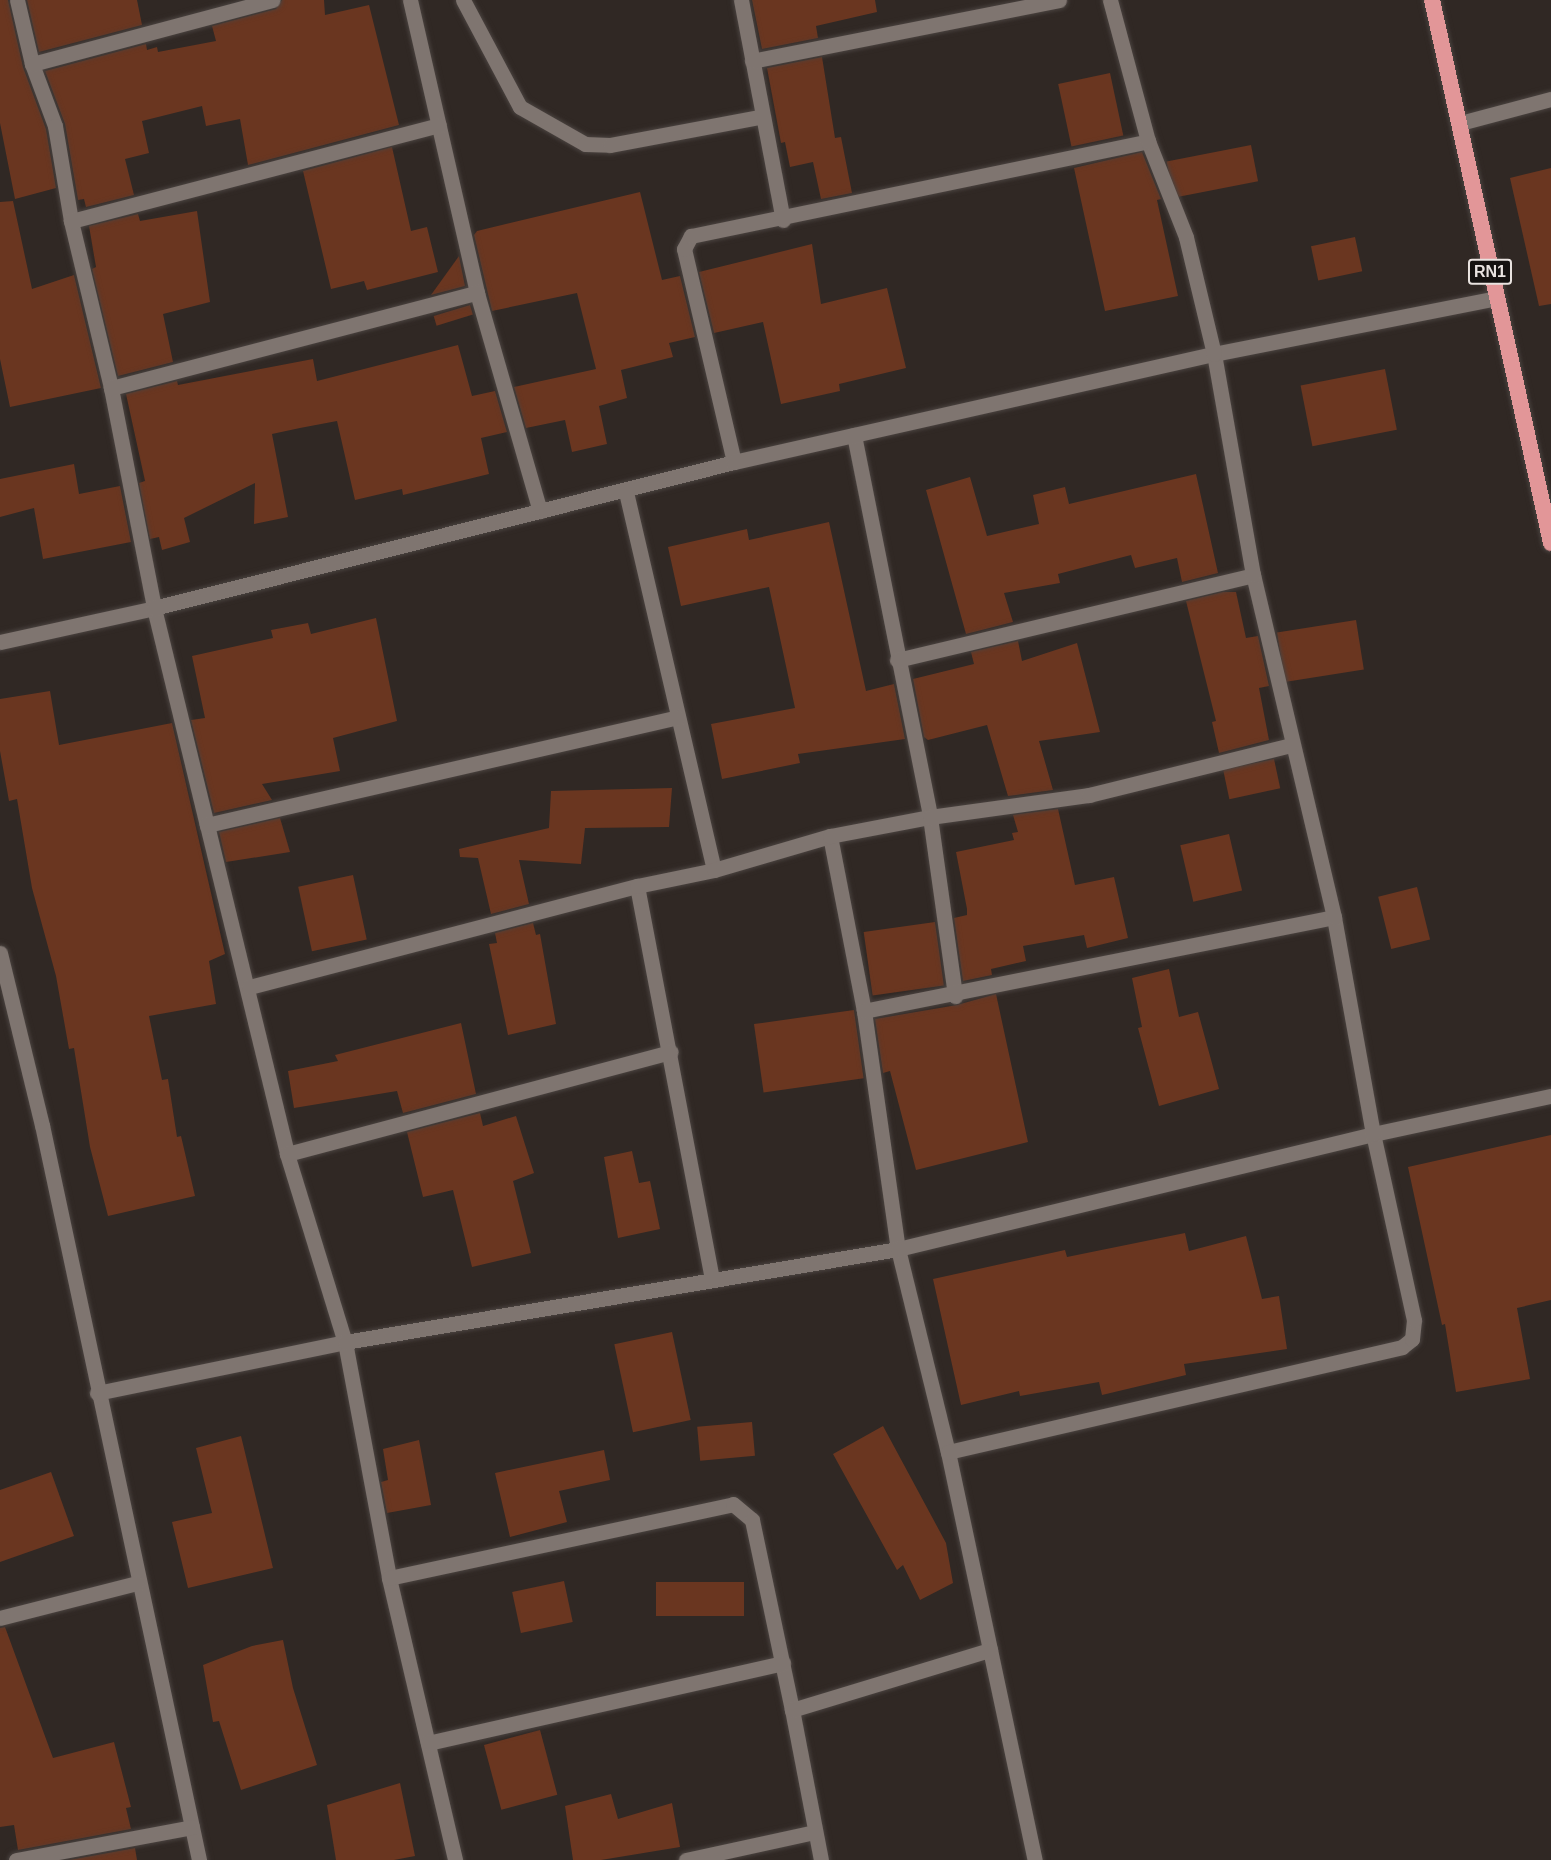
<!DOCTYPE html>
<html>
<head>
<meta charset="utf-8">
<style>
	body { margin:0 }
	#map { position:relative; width:1551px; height:1860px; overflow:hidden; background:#302824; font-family:Arial,sans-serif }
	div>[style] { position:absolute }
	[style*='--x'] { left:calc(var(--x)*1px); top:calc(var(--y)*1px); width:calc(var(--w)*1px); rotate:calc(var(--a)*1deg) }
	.building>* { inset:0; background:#6a3620; transform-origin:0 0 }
	.roads { filter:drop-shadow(0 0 2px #4a4340) drop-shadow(0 0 2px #4a4340) }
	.service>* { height:15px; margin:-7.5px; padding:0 7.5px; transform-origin:7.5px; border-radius:7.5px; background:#7f7570 }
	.minor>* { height:15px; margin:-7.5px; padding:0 7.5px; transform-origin:7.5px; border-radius:7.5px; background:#7f7570 }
	.trunk>* { height:16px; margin:-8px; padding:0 8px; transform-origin:8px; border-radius:8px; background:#e29698 }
	span { translate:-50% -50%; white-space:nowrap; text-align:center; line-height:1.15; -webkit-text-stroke:4.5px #151210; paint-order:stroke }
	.shield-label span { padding:2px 4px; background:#151210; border:2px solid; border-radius:4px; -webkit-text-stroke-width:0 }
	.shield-label { font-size:16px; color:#e9e3e0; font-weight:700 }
</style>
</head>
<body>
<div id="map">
	<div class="building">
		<i style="clip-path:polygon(0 0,8px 0,23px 67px,46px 129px,56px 188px,15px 199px,0 123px)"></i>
		<i style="clip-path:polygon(27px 0,137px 0,142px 25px,39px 52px)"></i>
		<i style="clip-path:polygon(282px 0,324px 0,325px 15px,369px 5px,399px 125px,248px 165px,240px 119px,206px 126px,202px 106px,142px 121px,149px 153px,125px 159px,134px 195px,86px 207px,84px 199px,78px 200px,65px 124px,45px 71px,146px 44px,147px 50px,157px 47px,158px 52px,216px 41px,212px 26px,276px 9px)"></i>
		<i style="clip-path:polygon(752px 0,875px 0,877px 12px,816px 26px,818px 38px,762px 49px)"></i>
		<i style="clip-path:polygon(822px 57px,835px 138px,841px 137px,852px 193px,821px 199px,813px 162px,790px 167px,785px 142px,781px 143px,767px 68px)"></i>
		<i style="left:1110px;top:73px;width:64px;height:53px;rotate:78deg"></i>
		<i style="left:1251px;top:145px;width:37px;height:86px;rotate:79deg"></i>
		<i style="clip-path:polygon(392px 147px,411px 231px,427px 227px,438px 272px,367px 290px,364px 281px,331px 289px,303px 171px)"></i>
		<i style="clip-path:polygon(1142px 152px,1161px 199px,1157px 200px,1178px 296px,1105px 311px,1074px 168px)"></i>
		<i style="clip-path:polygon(1551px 168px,1551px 304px,1539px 306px,1510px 178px)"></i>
		<i style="clip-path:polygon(640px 192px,662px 280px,680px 276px,695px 337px,669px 343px,673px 357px,621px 370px,627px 398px,599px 406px,607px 444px,572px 452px,565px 420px,526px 428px,514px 387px,596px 369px,577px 293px,492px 311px,474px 235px,477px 231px)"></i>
		<i style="clip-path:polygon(13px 201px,32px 289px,74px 275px,101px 388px,10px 407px,0 359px,0 202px)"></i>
		<i style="clip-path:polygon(197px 211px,210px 302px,163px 314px,173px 362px,118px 376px,92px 269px,96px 267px,89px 226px,138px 214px,140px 221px)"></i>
		<i style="left:1355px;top:237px;width:35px;height:45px;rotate:78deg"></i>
		<i style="clip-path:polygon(812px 244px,821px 304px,887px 288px,906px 368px,839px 384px,840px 391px,781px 404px,763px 322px,714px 333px,699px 272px)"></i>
		<i style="clip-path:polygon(459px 256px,465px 286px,431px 295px)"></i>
		<i style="left:470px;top:305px;width:10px;height:38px;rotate:73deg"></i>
		<i style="clip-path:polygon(458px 345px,472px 396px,495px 391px,507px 432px,481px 438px,489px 474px,403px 495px,402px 489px,355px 500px,337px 421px,300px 428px,272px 434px,288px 517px,254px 524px,255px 483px,184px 518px,190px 542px,162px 550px,159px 537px,150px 539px,139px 483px,145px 481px,126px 394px,177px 381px,178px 385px,313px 359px,317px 381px)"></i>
		<i style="left:1385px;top:369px;width:62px;height:86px;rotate:79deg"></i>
		<i style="clip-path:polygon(74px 464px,79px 494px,120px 486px,131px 542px,43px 559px,34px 508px,0 517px,0 479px)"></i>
		<i style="clip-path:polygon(1196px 474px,1218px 573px,1182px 582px,1177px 558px,1135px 568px,1131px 555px,1058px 574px,1060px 583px,1004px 593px,1013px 622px,966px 634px,926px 490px,970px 477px,987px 536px,1039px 524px,1033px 495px,1065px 487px,1069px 504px)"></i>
		<i style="clip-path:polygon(829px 522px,866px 691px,894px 684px,905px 739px,798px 754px,800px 763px,722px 779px,711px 724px,795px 708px,769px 587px,681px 606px,668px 547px,747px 529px,749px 540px)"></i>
		<i style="clip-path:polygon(1223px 592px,1236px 592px,1246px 638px,1258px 636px,1269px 686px,1259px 688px,1269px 740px,1219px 753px,1212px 722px,1216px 721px,1186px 601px)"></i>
		<i style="clip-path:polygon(376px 618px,397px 721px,333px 738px,340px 771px,262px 784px,272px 800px,214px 813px,191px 720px,205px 718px,192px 656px,273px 638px,271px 630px,308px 623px,311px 634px)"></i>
		<i style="left:1356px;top:620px;width:50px;height:80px;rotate:81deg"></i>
		<i style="clip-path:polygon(1018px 641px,1022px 661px,1077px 643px,1100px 732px,1039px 741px,1053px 790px,1008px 796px,987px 725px,928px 740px,924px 737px,913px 679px,974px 664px,971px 652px)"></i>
		<i style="clip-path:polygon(50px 691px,59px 745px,172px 723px,225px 954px,209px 961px,216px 1004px,149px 1016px,162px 1080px,168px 1079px,177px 1137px,181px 1136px,195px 1196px,108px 1216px,90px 1147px,74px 1048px,69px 1049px,56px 976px,32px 888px,17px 799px,9px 801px,0 751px,0 699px)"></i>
		<i style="left:1274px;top:759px;width:30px;height:52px;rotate:78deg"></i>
		<i style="clip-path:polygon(672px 788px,669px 827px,585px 828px,581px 864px,519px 860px,529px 904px,491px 914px,478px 858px,460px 857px,459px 849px,549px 828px,551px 791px)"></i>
		<i style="clip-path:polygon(1058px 809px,1075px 885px,1114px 877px,1128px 938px,1087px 948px,1084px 935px,1023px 946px,1026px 961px,991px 969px,992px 975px,963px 981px,954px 918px,967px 915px,967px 909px,956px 852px,1014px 840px,1012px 833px,1018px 832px,1013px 815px)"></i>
		<i style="clip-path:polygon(280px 818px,290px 852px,226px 862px,219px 832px)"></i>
		<i style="left:1229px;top:834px;width:58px;height:50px;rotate:77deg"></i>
		<i style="left:353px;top:875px;width:66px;height:56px;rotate:78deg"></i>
		<i style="left:1417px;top:887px;width:54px;height:40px;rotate:76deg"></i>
		<i style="left:935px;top:922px;width:64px;height:72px;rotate:82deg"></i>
		<i style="clip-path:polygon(533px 923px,536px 935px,540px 934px,556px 1024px,508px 1035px,489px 944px,497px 943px,495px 933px)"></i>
		<i style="clip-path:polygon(1169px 969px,1179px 1017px,1198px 1012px,1219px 1089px,1159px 1106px,1138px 1028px,1142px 1027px,1132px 978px)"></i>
		<i style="clip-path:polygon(996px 994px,1028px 1142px,916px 1170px,890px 1071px,883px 1073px,875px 1019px,957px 1005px)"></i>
		<i style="left:854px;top:1010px;width:69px;height:101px;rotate:82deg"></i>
		<i style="clip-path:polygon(461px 1023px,476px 1094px,403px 1113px,397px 1091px,294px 1108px,288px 1071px,338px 1061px,335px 1055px)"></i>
		<i style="clip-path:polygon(480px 1113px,483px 1126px,516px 1116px,534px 1173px,513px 1181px,531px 1253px,472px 1267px,453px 1190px,423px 1197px,407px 1132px)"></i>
		<i style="clip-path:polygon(1551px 1135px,1551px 1300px,1517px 1308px,1530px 1379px,1456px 1392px,1445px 1324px,1442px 1325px,1408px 1167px)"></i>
		<i style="clip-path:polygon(632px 1151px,639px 1183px,650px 1181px,660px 1229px,618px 1238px,604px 1157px)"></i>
		<i style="clip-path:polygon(1185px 1233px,1189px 1251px,1246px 1236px,1262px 1299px,1279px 1296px,1287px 1349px,1184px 1364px,1186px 1375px,1102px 1395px,1099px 1382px,1020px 1396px,1019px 1391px,961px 1405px,933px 1279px,1065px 1250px,1067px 1257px)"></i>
		<i style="left:672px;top:1332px;width:90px;height:59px;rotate:78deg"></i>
		<i style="left:752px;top:1422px;width:34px;height:55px;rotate:85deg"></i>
		<i style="clip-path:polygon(883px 1426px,946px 1543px,953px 1583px,920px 1600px,903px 1565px,897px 1570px,833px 1454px)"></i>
		<i style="clip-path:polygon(241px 1436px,273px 1568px,188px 1588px,172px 1522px,212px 1513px,196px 1448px)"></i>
		<i style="clip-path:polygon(419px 1440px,431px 1505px,387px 1513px,381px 1482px,388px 1480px,383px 1449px)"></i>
		<i style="clip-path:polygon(604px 1450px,610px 1480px,559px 1491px,567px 1522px,510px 1537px,495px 1473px)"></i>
		<i style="clip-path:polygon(51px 1472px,74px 1536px,0 1562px,0 1490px)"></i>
		<i style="left:564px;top:1581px;width:42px;height:53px;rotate:78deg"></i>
		<i style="left:744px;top:1582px;width:34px;height:88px;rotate:90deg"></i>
		<i style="clip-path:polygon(5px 1627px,53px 1758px,114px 1742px,131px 1807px,126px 1808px,131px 1829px,18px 1850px,14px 1825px,0 1827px,0 1628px)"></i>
		<i style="clip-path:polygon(283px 1640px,293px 1688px,317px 1765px,241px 1790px,219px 1721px,213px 1722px,203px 1665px,252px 1646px)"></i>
		<i style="left:540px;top:1730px;width:67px;height:58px;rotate:75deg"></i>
		<i style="clip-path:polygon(400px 1783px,415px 1856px,394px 1860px,336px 1860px,327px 1805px)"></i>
		<i style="clip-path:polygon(611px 1794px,618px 1819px,672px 1803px,680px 1847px,601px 1860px,573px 1860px,565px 1806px)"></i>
		<i style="clip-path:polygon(135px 1848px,137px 1860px,69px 1860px)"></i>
	</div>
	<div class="roads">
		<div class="service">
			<i style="--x:463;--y:0;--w:121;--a:62"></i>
			<i style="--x:520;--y:107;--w:75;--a:29.6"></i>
			<i style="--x:585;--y:144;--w:25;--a:2"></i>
			<i style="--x:610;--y:145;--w:153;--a:-10.6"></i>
		</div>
		<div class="minor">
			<i style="--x:17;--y:0;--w:66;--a:76.8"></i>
			<i style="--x:32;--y:64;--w:66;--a:69.6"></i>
			<i style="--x:55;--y:126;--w:96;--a:80.4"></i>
			<i style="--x:71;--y:221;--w:172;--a:76.5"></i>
			<i style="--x:111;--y:388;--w:224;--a:78.9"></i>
			<i style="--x:154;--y:608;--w:223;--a:76.3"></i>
			<i style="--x:207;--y:825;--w:339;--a:76.3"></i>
			<i style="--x:287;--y:1154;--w:197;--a:72.9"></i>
			<i style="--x:345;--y:1342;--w:240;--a:79.4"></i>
			<i style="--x:389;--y:1578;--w:290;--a:76.8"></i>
			<i style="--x:410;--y:0;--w:301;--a:77.1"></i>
			<i style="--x:477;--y:293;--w:227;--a:73.9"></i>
			<i style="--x:741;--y:0;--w:224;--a:79.2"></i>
			<i style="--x:752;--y:61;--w:313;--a:-11.2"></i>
			<i style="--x:32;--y:64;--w:249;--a:-14.9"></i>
			<i style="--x:1460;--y:123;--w:94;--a:-14.8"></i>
			<i style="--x:71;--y:221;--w:380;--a:-14.6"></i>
			<i style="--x:111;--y:388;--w:378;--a:-14.6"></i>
			<i style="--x:854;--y:435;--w:389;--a:78.7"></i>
			<i style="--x:930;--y:817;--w:181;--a:82"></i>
			<i style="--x:734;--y:462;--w:219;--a:-103.2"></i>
			<i style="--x:684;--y:249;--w:15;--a:-62"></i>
			<i style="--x:691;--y:236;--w:467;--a:-11.7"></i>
			<i style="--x:626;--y:492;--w:388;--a:76.9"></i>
			<i style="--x:0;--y:642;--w:158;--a:-12.4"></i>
			<i style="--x:154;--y:608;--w:598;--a:-14.13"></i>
			<i style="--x:734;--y:462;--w:492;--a:-12.7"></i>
			<i style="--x:1214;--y:354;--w:288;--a:-11.2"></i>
			<i style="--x:897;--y:660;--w:366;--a:-13.4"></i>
			<i style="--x:207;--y:825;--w:483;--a:-12.9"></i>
			<i style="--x:830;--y:836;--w:178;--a:79"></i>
			<i style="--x:864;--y:1011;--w:240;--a:81.9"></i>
			<i style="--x:898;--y:1249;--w:209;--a:76.2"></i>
			<i style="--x:948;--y:1452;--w:417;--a:78"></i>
			<i style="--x:637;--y:886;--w:400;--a:79.2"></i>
			<i style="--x:0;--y:953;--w:177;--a:76.3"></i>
			<i style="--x:42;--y:1125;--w:752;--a:77.94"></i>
			<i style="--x:249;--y:987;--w:401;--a:-14.6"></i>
			<i style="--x:637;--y:886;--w:79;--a:-11.7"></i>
			<i style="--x:714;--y:870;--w:121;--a:-16.3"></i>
			<i style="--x:830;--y:836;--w:102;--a:-10.8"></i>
			<i style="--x:930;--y:817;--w:161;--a:-7.9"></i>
			<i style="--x:1089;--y:795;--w:208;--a:-13.9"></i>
			<i style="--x:864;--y:1011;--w:479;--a:-11.3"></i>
			<i style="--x:287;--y:1154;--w:397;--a:-14.9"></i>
			<i style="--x:97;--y:1393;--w:253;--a:-11.6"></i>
			<i style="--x:345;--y:1342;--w:561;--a:-9.55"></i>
			<i style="--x:898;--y:1249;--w:489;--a:-13.6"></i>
			<i style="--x:1373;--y:1134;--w:182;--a:-12.1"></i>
			<i style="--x:948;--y:1452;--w:466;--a:-13"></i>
			<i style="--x:1402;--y:1347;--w:13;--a:-39"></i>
			<i style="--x:1412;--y:1339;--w:19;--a:-84"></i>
			<i style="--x:1414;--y:1320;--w:190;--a:-102.4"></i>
			<i style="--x:1373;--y:1134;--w:220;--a:-100.2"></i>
			<i style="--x:1334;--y:917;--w:351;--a:-103.3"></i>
			<i style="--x:1253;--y:575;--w:224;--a:-100"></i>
			<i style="--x:1214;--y:354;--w:120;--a:-103.5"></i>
			<i style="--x:1186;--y:237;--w:103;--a:-111.6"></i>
			<i style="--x:1148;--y:141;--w:146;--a:-105.1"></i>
			<i style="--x:389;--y:1578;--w:352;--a:-12.1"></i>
			<i style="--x:733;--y:1504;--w:25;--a:40"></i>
			<i style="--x:752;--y:1520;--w:194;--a:78.1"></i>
			<i style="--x:0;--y:1618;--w:141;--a:-14.3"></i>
			<i style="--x:428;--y:1743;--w:364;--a:-12.7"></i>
			<i style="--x:16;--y:1860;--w:179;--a:-10.6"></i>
			<i style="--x:686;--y:1860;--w:131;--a:-12.3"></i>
			<i style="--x:821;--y:1860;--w:153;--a:-100.9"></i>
			<i style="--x:792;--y:1710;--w:207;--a:-16.9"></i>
		</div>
		<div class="trunk">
			<i style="--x:1432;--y:0;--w:556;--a:77.64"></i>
		</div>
	</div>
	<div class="shield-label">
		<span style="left:1490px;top:272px">RN1</span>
	</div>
</div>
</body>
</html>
